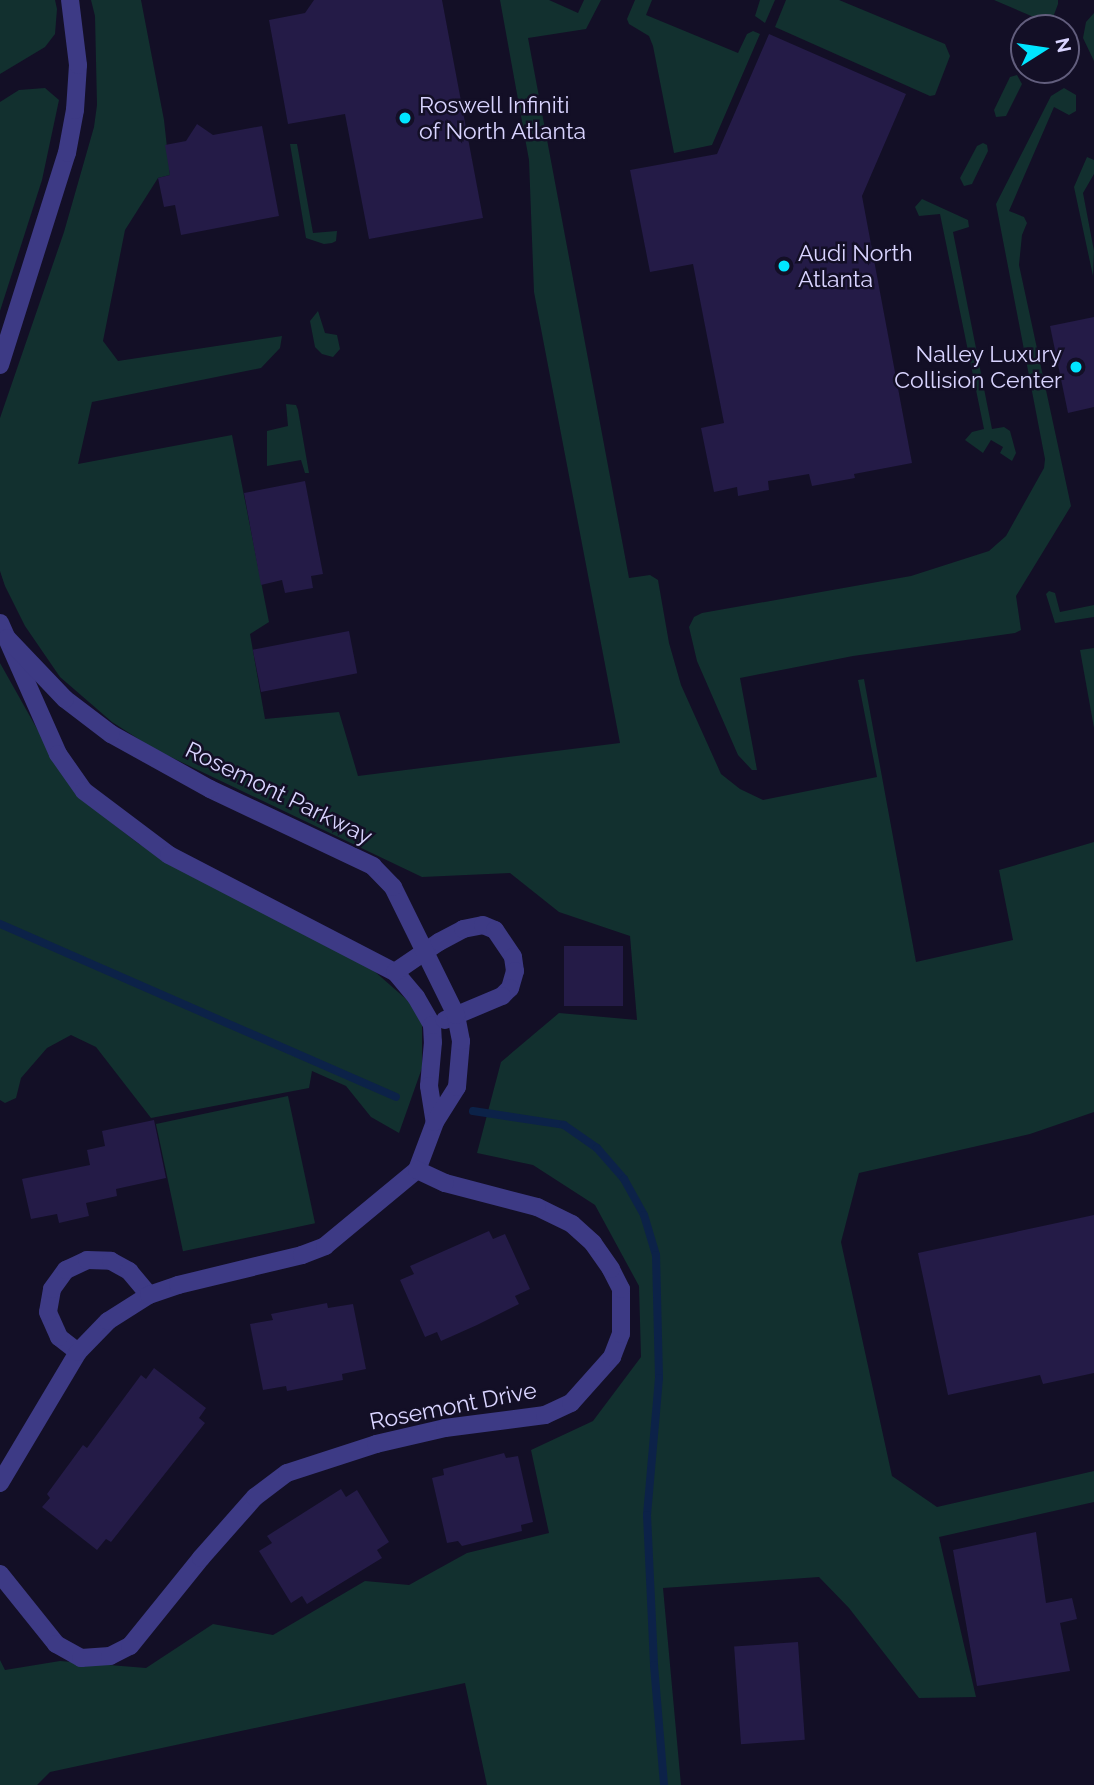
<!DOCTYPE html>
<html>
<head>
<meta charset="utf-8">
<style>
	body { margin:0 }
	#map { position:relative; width:1094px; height:1785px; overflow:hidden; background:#130f26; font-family:Raleway,sans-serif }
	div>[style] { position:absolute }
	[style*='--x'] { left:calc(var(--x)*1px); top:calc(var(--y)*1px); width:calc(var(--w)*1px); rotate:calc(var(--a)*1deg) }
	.green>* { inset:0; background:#12302f; transform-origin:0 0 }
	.stream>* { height:8px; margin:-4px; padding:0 4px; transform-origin:4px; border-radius:4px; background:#0c2248 }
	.building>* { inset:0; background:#241b47; transform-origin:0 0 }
	.street>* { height:18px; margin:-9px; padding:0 9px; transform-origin:9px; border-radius:9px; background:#3d3a85 }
	.dots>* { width:19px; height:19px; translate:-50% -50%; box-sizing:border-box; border:4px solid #130f26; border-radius:50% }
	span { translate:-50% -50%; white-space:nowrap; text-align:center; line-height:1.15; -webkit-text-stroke:5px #130f26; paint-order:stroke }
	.poi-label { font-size:23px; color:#d9d4ff }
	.left { translate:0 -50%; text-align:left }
	.right { translate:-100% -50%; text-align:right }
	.street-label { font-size:23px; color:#d9d4ff }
	.north { position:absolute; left:1010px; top:14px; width:70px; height:70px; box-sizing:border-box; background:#130f26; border:2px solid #625e7d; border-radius:50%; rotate:78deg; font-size:19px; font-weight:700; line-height:28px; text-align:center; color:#d9d4ff }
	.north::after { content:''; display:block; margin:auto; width:24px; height:32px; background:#00e5ff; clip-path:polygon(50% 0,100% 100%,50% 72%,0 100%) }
</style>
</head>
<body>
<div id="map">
	<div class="green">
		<i style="clip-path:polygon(0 0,55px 0,57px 9px,55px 34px,45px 47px,0 74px)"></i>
		<i style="clip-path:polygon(91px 0,141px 0,164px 120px,170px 175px,158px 178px,125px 230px,103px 341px,118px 361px,282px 336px,280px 348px,261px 368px,92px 402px,78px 464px,232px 435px,269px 622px,250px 634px,265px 719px,339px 712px,358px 776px,620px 743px,534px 292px,529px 160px,500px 0,549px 0,578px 13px,584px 0,601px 0,586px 29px,528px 38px,629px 578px,650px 575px,658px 580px,669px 643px,681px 685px,721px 774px,740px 789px,763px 800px,877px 777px,858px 680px,864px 679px,916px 962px,1013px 940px,999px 870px,1094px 842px,1094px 1112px,1030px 1134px,859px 1173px,841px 1242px,892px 1476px,937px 1507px,1094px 1471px,1094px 1502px,939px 1537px,976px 1697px,919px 1698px,849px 1608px,819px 1577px,663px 1588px,681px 1785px,487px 1785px,465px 1683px,50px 1772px,37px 1785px,0 1785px,0 1660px,5px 1670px,60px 1661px,146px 1668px,213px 1624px,273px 1635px,365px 1581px,409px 1585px,467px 1553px,549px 1533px,531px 1450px,593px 1421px,641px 1357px,639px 1286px,595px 1205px,533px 1165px,477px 1153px,501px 1062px,559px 1013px,637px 1020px,630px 936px,559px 912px,510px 873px,422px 877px,154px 749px,112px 722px,60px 677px,25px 626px,5px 586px,0 571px,0 418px,64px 232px,94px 127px,97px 105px,95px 16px)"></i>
		<i style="clip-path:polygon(635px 0,652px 0,646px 15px,738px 53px,747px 34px,753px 31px,760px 34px,712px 145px,674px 153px,653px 46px,649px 36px,629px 24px,627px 19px)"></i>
		<i style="clip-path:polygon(760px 0,775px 0,765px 23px,755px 16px)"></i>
		<i style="clip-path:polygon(786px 0,839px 0,945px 44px,950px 56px,935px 95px,930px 96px,775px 27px)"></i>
		<i style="clip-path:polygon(994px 0,1058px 0,1058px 4px,1049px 28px,1032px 28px,1036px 18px)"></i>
		<i style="clip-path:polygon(1094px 13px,1094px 61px,1083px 38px,1086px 22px)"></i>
		<i style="clip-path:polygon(1017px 75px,1022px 84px,1006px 116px,996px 117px,994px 110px,1010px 77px)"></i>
		<i style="clip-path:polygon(45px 88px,59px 100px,42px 180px,0 311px,0 102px,19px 90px)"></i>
		<i style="clip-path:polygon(1064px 88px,1076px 95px,1076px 111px,1069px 115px,1054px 107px,1009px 211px,1024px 217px,1027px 223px,1022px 235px,1019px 265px,1071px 506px,1016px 596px,1021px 630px,1015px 633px,853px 656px,740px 678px,757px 770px,752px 770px,738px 755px,697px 661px,689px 627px,694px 617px,702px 613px,911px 576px,989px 551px,1006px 536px,1044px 468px,1045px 459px,996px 204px,1051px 96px)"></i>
		<i style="clip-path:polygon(983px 143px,987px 145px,988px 151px,972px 184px,964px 186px,960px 178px,977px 146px)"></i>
		<i style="clip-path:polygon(290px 144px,297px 144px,313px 233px,337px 231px,336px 241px,332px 243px,324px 244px,306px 238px)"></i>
		<i style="clip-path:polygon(1087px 157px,1094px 160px,1094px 174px,1083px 193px,1094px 251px,1093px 276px,1074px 187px)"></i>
		<i style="clip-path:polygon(922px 199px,968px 220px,969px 227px,953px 232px,992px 429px,1004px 427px,1010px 431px,1016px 453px,1012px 461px,1000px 453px,1003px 447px,991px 440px,983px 453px,965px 440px,972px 432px,984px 429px,940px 214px,919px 216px,915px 207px)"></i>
		<i style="clip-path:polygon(318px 311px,325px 333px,337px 335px,340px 349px,333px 357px,322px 354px,315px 347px,310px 321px)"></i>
		<i style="clip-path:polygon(286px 404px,296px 405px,298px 410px,309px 473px,305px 473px,301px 460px,267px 466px,267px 431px,288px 426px)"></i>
		<i style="clip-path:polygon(1049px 591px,1055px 593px,1060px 612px,1094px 605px,1094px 617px,1055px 623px,1046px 594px)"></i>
		<i style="clip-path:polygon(1094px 648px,1094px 728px,1080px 650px)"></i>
		<i style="clip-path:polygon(0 663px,54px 759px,107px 819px,139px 844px,373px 970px,414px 1006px,422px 1023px,422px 1068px,399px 1133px,371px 1117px,346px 1086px,312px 1071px,309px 1088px,151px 1118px,96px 1047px,71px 1035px,47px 1048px,21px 1078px,16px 1098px,5px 1103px,0 1100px)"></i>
		<i style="left:288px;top:1096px;width:130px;height:135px;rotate:78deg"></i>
	</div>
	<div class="stream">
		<i style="--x:0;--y:924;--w:432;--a:23.6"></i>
		<i style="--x:473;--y:1111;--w:92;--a:8.7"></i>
		<i style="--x:564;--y:1125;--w:40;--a:34.9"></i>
		<i style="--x:597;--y:1148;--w:41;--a:48.9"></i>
		<i style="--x:624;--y:1179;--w:41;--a:60.9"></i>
		<i style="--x:644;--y:1215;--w:42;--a:73.3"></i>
		<i style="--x:656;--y:1255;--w:123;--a:88.6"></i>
		<i style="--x:659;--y:1378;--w:138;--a:95"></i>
		<i style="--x:647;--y:1515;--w:150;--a:87.3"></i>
		<i style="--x:654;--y:1665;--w:120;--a:85.2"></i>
	</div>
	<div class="building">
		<i style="clip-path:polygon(314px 0,442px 0,483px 218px,369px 239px,345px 114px,288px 124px,269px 20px,305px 13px)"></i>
		<i style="clip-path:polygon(769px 34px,906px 94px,862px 196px,912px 463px,854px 474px,855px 478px,812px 486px,809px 474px,768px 481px,769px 490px,738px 496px,737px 487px,714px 492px,701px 428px,724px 423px,693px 264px,650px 272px,630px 170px,717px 154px)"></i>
		<i style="clip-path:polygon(197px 124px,213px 135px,262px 126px,279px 216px,181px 235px,175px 205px,164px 207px,158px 178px,170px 175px,165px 145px,186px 141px)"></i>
		<i style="clip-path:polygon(1094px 317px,1094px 407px,1068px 413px,1050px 326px)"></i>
		<i style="clip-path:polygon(305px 481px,323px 574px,311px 576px,313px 588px,285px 593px,282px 580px,261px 585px,244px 493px)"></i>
		<i style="left:349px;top:631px;width:43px;height:98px;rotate:79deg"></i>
		<i style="left:564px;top:946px;width:59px;height:60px"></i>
		<i style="clip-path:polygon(154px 1120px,166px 1178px,116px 1189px,117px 1196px,86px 1203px,89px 1216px,59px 1223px,57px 1214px,31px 1219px,22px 1179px,90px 1165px,87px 1150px,105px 1146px,102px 1131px)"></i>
		<i style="clip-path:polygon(1094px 1215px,1094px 1373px,1043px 1384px,1040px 1375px,948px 1395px,918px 1253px)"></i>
		<i style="clip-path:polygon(489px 1231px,493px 1239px,505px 1234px,530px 1289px,515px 1296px,519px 1304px,477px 1325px,441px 1341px,437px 1332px,425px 1337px,400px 1280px,414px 1274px,410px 1266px)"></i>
		<i style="clip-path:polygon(327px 1303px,328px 1308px,353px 1304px,366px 1369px,342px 1374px,343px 1380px,287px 1391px,286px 1386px,263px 1390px,250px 1324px,273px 1320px,271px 1314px)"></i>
		<i style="clip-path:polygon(154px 1368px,206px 1408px,199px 1418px,205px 1423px,111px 1542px,106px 1539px,97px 1550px,42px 1507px,50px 1498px,47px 1494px,83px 1445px,87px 1448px,141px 1375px,146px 1379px)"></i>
		<i style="clip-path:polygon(504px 1453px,506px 1458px,518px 1456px,533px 1522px,521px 1525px,522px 1531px,462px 1546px,458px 1541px,447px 1543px,432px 1478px,444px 1475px,443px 1469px)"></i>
		<i style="clip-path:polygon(341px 1489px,346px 1497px,357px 1490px,389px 1542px,377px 1550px,382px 1558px,307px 1604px,302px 1596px,291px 1603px,259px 1551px,272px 1543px,267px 1536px)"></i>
		<i style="clip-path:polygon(1036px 1532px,1046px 1603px,1072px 1598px,1077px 1619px,1060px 1623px,1070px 1671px,977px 1686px,953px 1550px)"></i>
		<i style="left:798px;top:1642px;width:98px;height:64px;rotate:86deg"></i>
	</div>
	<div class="street">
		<i style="--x:0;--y:365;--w:222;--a:-72.5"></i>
		<i style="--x:67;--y:153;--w:44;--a:-79.5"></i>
		<i style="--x:75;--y:110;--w:45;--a:-86.2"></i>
		<i style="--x:78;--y:65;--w:65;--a:-97"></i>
		<i style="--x:0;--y:623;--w:143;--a:66.1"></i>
		<i style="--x:58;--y:754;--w:45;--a:54.9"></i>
		<i style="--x:84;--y:791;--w:106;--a:37"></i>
		<i style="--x:169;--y:855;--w:254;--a:27.4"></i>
		<i style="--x:395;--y:972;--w:33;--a:50"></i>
		<i style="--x:416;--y:997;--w:32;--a:60"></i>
		<i style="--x:432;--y:1025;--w:17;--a:87"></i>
		<i style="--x:433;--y:1042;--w:44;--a:95.2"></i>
		<i style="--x:429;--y:1086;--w:36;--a:81"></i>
		<i style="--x:395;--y:972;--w:53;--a:-34.3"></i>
		<i style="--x:439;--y:942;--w:27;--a:-28"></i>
		<i style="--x:463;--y:929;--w:20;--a:-11"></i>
		<i style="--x:483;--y:925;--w:13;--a:23"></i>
		<i style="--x:495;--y:930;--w:32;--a:56"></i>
		<i style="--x:513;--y:957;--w:14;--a:82"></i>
		<i style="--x:515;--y:971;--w:18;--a:106"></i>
		<i style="--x:510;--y:988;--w:11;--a:135"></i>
		<i style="--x:502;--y:996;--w:62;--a:157.2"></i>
		<i style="--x:78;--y:1352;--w:24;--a:-142"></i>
		<i style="--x:59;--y:1337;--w:27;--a:-114"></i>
		<i style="--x:48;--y:1312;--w:23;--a:-80"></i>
		<i style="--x:52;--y:1289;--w:24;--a:-54"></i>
		<i style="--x:66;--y:1270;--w:23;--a:-25"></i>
		<i style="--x:87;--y:1260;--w:24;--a:2"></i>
		<i style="--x:111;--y:1261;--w:21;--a:29"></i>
		<i style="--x:129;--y:1271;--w:31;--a:50"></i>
		<i style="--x:0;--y:1483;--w:152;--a:-59.2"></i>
		<i style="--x:78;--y:1352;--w:43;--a:-45.9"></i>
		<i style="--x:108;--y:1321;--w:49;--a:-32.4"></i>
		<i style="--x:149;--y:1295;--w:31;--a:-19"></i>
		<i style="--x:178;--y:1285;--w:128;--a:-13.6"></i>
		<i style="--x:302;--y:1255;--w:25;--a:-21"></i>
		<i style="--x:325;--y:1246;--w:119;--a:-39.6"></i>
		<i style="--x:417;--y:1170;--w:51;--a:-69.4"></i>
		<i style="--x:435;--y:1122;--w:41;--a:-57.8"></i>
		<i style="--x:457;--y:1087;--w:46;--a:-85"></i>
		<i style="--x:461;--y:1041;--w:26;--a:-101"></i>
		<i style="--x:456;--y:1015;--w:143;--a:-116.2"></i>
		<i style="--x:393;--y:887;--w:29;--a:-134"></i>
		<i style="--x:373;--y:866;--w:180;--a:-154.7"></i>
		<i style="--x:210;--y:789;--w:113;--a:-150.9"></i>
		<i style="--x:111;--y:734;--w:58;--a:-142.7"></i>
		<i style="--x:65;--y:699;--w:84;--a:-133.6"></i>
		<i style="--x:0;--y:1574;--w:90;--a:51.3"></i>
		<i style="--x:56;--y:1644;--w:29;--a:29"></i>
		<i style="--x:81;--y:1658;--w:29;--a:-4"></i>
		<i style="--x:110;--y:1656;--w:22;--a:-27"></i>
		<i style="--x:130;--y:1646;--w:113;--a:-51.1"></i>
		<i style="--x:201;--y:1558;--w:81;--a:-48.5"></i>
		<i style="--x:255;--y:1497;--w:40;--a:-37"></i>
		<i style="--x:287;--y:1473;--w:94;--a:-18"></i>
		<i style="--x:376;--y:1444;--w:71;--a:-13.1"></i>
		<i style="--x:445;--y:1428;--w:101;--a:-7.4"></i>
		<i style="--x:545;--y:1415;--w:29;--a:-25"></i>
		<i style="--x:571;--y:1403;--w:62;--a:-48.3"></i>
		<i style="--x:612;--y:1357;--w:25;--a:-69"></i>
		<i style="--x:621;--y:1334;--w:45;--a:-90"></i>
		<i style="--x:621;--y:1289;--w:22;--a:-117"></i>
		<i style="--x:611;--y:1269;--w:32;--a:-125"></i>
		<i style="--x:593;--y:1243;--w:28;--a:-138"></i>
		<i style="--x:572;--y:1224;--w:39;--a:-154"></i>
		<i style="--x:537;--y:1207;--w:95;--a:-165.4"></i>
		<i style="--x:445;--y:1183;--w:31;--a:-155"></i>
	</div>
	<div class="dots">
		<i style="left:405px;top:118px;background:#00e5ff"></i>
		<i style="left:784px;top:266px;background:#00e5ff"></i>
		<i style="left:1076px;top:367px;background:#00e5ff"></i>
	</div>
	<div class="poi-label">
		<span class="left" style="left:419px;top:118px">Roswell Infiniti<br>of North Atlanta</span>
		<span class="left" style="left:798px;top:266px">Audi North<br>Atlanta</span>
		<span class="right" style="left:1062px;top:367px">Nalley Luxury<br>Collision Center</span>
	</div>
	<div class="street-label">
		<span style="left:279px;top:793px;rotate:26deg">Rosemont Parkway</span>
		<span style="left:453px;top:1406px;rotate:-11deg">Rosemont Drive</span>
	</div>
	<div class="north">N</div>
</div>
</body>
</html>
